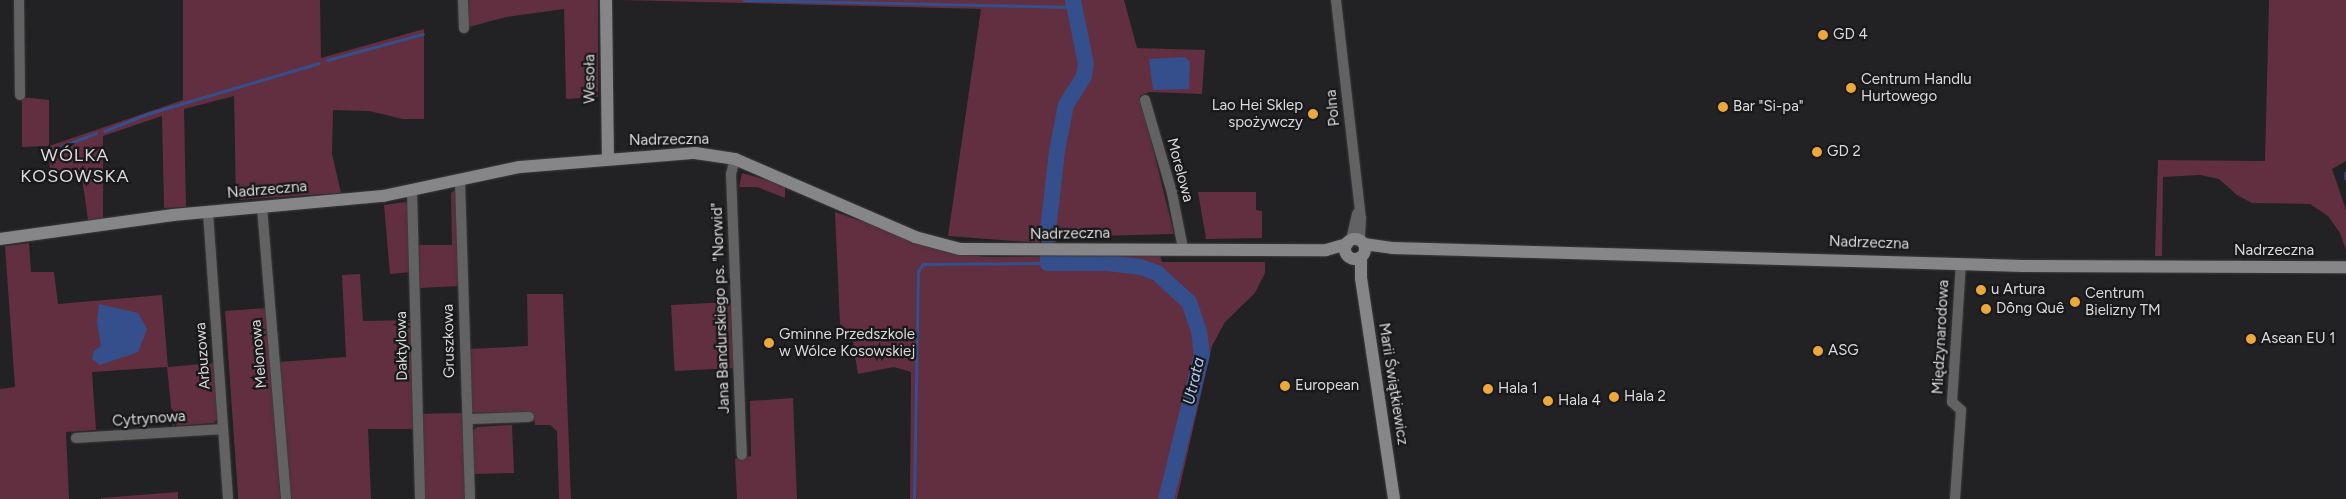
<!DOCTYPE html>
<html>
<head>
<meta charset="utf-8">
<style>
	body { margin:0 }
	#map { position:relative; width:2346px; height:499px; overflow:hidden; background:#222123; font-family:Figtree,sans-serif }
	div>[style] { position:absolute }
	[style*='--x'] { left:calc(var(--x)*1px); top:calc(var(--y)*1px); width:calc(var(--w)*1px); rotate:calc(var(--a)*1deg) }
	.green>* { inset:0; background:#612f3f; transform-origin:0 0 }
	.water>* { inset:0; background:#344f8c }
	.stream>* { height:2.5px; margin:-1.25px; padding:0 1.25px; transform-origin:1.25px; border-radius:1.25px; background:#344f8c }
	.river>* { height:16px; margin:-8px; padding:0 8px; transform-origin:8px; border-radius:8px; background:#344f8c }
	.roads { filter:drop-shadow(0 0 1px #3c3b3d) drop-shadow(0 0 1px #3c3b3d) }
	.street>* { height:10px; margin:-5px; padding:0 5px; transform-origin:5px; border-radius:5px; background:#626263 }
	.secondary>* { height:12px; margin:-6px; padding:0 6px; transform-origin:6px; border-radius:6px; background:#868688 }
	.secondary>.ring { margin:-6px; padding:0; box-sizing:content-box; background:none; border:12px solid #868688; border-radius:50% }
	.dots>* { width:14px; height:14px; translate:-50% -50%; box-sizing:border-box; border:2px solid #19181a; border-radius:50% }
	span { translate:-50% -50%; white-space:nowrap; text-align:center; line-height:1.15; -webkit-text-stroke:4.5px #19181a; paint-order:stroke }
	.poi-label { font-size:15px; color:#dbdadb }
	.left { translate:0 -50%; text-align:left }
	.right { translate:-100% -50%; text-align:right }
	.street-label { font-size:15px; color:#dbdadb }
	.water-label { font-size:16px; color:#abc6fb; font-style:italic }
	.quarter-label { font-size:18px; color:#dcdadd; letter-spacing:1px }
</style>
</head>
<body>
<div id="map">
	<div class="green">
		<i style="clip-path:polygon(183px 0,320px 0,321px 58px,424px 29px,424px 119px,403px 119px,369px 111px,333px 110px,332px 154px,341px 193px,236px 200px,234px 96px,184px 109px,186px 207px,164px 208px,162px 116px,103px 136px,103px 218px,88px 220px,81px 170px,50px 174px,49px 146px,22px 147px,22px 97px,49px 100px,49px 146px,183px 100px)"></i>
		<i style="clip-path:polygon(469px 0,598px 0,598px 97px,566px 99px,564px 9px,506px 17px,469px 27px)"></i>
		<i style="clip-path:polygon(619px 0,1124px 0,1137px 48px,1205px 50px,1202px 94px,1149px 92px,1140px 96px,1174px 234px,1055px 237px,1057px 244px,948px 236px,981px 9px)"></i>
		<i style="clip-path:polygon(2269px 0,2346px 0,2346px 161px,2332px 169px,2346px 210px,2346px 250px,2340px 233px,2328px 216px,2310px 204px,2252px 203px,2237px 195px,2219px 179px,2200px 175px,2163px 177px,2162px 256px,2155px 256px,2158px 160px,2265px 161px)"></i>
		<i style="clip-path:polygon(742px 173px,763px 179px,765px 176px,785px 185px,785px 198px,757px 187px,739px 187px)"></i>
		<i style="clip-path:polygon(457px 188px,459px 286px,420px 288px,419px 245px,452px 245px,451px 193px)"></i>
		<i style="clip-path:polygon(1198px 192px,1256px 192px,1256px 210px,1262px 211px,1262px 238px,1206px 239px)"></i>
		<i style="clip-path:polygon(405px 202px,409px 206px,412px 272px,390px 274px,384px 205px)"></i>
		<i style="clip-path:polygon(835px 212px,956px 254px,988px 257px,1160px 255px,1162px 262px,1265px 262px,1265px 273px,1255px 293px,1225px 322px,1212px 346px,1177px 499px,910px 499px,911px 372px,894px 367px,858px 374px,851px 332px,840px 324px)"></i>
		<i style="clip-path:polygon(29px 243px,31px 272px,54px 272px,58px 304px,162px 295px,168px 367px,214px 363px,219px 417px,214px 423px,173px 426px,167px 367px,92px 372px,96px 430px,66px 432px,69px 499px,0 499px,0 389px,15px 387px,5px 246px)"></i>
		<i style="clip-path:polygon(360px 274px,363px 321px,413px 320px,415px 429px,368px 429px,371px 499px,290px 499px,279px 362px,346px 357px,342px 275px)"></i>
		<i style="clip-path:polygon(527px 294px,563px 294px,571px 499px,559px 499px,557px 431px,550px 425px,535px 425px,532px 412px,475px 413px,470px 410px,469px 349px,528px 346px)"></i>
		<i style="left:730px;top:302px;width:66px;height:59px;rotate:87deg"></i>
		<i style="left:267px;top:308px;width:192px;height:42px;rotate:86deg"></i>
		<i style="clip-path:polygon(793px 398px,797px 499px,737px 499px,735px 459px,751px 456px,750px 401px)"></i>
		<i style="left:465px;top:413px;width:86px;height:42px;rotate:89deg"></i>
		<i style="clip-path:polygon(512px 425px,514px 473px,474px 474px,473px 431px,477px 427px)"></i>
		<i style="clip-path:polygon(178px 492px,178px 499px,101px 499px,101px 498px)"></i>
	</div>
	<div class="water">
		<i style="clip-path:polygon(1185px 57px,1190px 62px,1189px 89px,1153px 90px,1149px 59px)"></i>
		<i style="clip-path:polygon(99px 304px,138px 313px,147px 329px,138px 352px,100px 365px,92px 359px,94px 351px,101px 346px,97px 323px)"></i>
	</div>
	<div class="stream">
		<i style="--x:744;--y:0;--w:330;--a:1.2"></i>
		<i style="--x:327;--y:60;--w:99;--a:-15.2"></i>
		<i style="--x:104;--y:131;--w:46;--a:-21.6"></i>
		<i style="--x:147;--y:114;--w:179;--a:-16.5"></i>
		<i style="--x:55;--y:149;--w:44;--a:-21.3"></i>
		<i style="--x:2346;--y:173;--w:5;--a:90"></i>
		<i style="--x:914;--y:499;--w:228;--a:-89"></i>
		<i style="--x:918;--y:271;--w:9;--a:-54"></i>
		<i style="--x:923;--y:264;--w:125;--a:-0.5"></i>
	</div>
	<div class="river">
		<i style="--x:1047;--y:239;--w:89;--a:-83.5"></i>
		<i style="--x:1057;--y:151;--w:47;--a:-78.9"></i>
		<i style="--x:1066;--y:105;--w:34;--a:-58"></i>
		<i style="--x:1084;--y:76;--w:12;--a:-81"></i>
		<i style="--x:1086;--y:64;--w:65;--a:-101.5"></i>
		<i style="--x:1048;--y:257;--w:6;--a:90"></i>
		<i style="--x:1048;--y:263;--w:60;--a:0"></i>
		<i style="--x:1108;--y:263;--w:32;--a:7"></i>
		<i style="--x:1140;--y:267;--w:18;--a:19"></i>
		<i style="--x:1157;--y:273;--w:43;--a:42.2"></i>
		<i style="--x:1189;--y:302;--w:31;--a:71"></i>
		<i style="--x:1199;--y:331;--w:23;--a:83"></i>
		<i style="--x:1202;--y:354;--w:149;--a:103.9"></i>
	</div>
	<div class="roads">
		<div class="street">
			<i style="--x:19;--y:0;--w:95;--a:89.4"></i>
			<i style="--x:463;--y:0;--w:28;--a:88"></i>
			<i style="--x:1336;--y:0;--w:219;--a:83.5"></i>
			<i style="--x:1361;--y:218;--w:22;--a:93"></i>
			<i style="--x:1145;--y:100;--w:97;--a:73.8"></i>
			<i style="--x:1172;--y:193;--w:56;--a:78.7"></i>
			<i style="--x:735;--y:159;--w:16;--a:105"></i>
			<i style="--x:731;--y:174;--w:281;--a:87.8"></i>
			<i style="--x:460;--y:181;--w:318;--a:88.2"></i>
			<i style="--x:412;--y:191;--w:308;--a:88.5"></i>
			<i style="--x:262;--y:207;--w:293;--a:85.3"></i>
			<i style="--x:208;--y:212;--w:288;--a:86"></i>
			<i style="--x:1351;--y:240;--w:27;--a:-77"></i>
			<i style="--x:469;--y:419;--w:60;--a:-1.9"></i>
			<i style="--x:76;--y:438;--w:147;--a:-3.5"></i>
			<i style="--x:1955;--y:499;--w:89;--a:-86.1"></i>
			<i style="--x:1961;--y:410;--w:12;--a:-138"></i>
			<i style="--x:1952;--y:402;--w:139;--a:-86.3"></i>
		</div>
		<div class="secondary">
			<i style="--x:606;--y:0;--w:159;--a:89.3"></i>
			<i style="--x:0;--y:239;--w:175;--a:-7.9"></i>
			<i style="--x:173;--y:215;--w:211;--a:-5.2"></i>
			<i style="--x:383;--y:196;--w:140;--a:-12"></i>
			<i style="--x:520;--y:167;--w:176;--a:-4.6"></i>
			<i style="--x:695;--y:153;--w:40;--a:8.5"></i>
			<i style="--x:735;--y:159;--w:196;--a:23.4"></i>
			<i style="--x:915;--y:237;--w:47;--a:14.9"></i>
			<i style="--x:960;--y:249;--w:366;--a:0.2"></i>
			<i style="--x:1326;--y:250;--w:22;--a:-16"></i>
			<i class="ring" style="left:1345px;top:239px;width:8px;height:8px"></i>
			<i style="--x:1364;--y:244;--w:28;--a:8"></i>
			<i style="--x:1392;--y:248;--w:631;--a:1.63"></i>
			<i style="--x:2023;--y:266;--w:323;--a:0.2"></i>
			<i style="--x:1361;--y:257;--w:21;--a:90"></i>
			<i style="--x:1361;--y:278;--w:223;--a:81.5"></i>
		</div>
	</div>
	<div class="dots">
		<i style="left:1823px;top:35px;background:#eda83c"></i>
		<i style="left:1851px;top:88px;background:#eda83c"></i>
		<i style="left:1723px;top:107px;background:#eda83c"></i>
		<i style="left:1313px;top:114px;background:#eda83c"></i>
		<i style="left:1817px;top:152px;background:#eda83c"></i>
		<i style="left:1981px;top:290px;background:#eda83c"></i>
		<i style="left:2075px;top:302px;background:#eda83c"></i>
		<i style="left:1986px;top:309px;background:#eda83c"></i>
		<i style="left:2251px;top:339px;background:#eda83c"></i>
		<i style="left:769px;top:343px;background:#eda83c"></i>
		<i style="left:1818px;top:351px;background:#eda83c"></i>
		<i style="left:1285px;top:386px;background:#eda83c"></i>
		<i style="left:1488px;top:389px;background:#eda83c"></i>
		<i style="left:1614px;top:397px;background:#eda83c"></i>
		<i style="left:1548px;top:401px;background:#eda83c"></i>
	</div>
	<div class="poi-label">
		<span class="left" style="left:1833px;top:35px">GD 4</span>
		<span class="left" style="left:1861px;top:88px">Centrum Handlu<br>Hurtowego</span>
		<span class="right" style="left:1303px;top:114px">Lao Hei Sklep<br>spożywczy</span>
		<span class="left" style="left:1733px;top:107px">Bar "Si-pa"</span>
		<span class="left" style="left:1827px;top:152px">GD 2</span>
		<span class="left" style="left:1991px;top:290px">u Artura</span>
		<span class="left" style="left:2085px;top:302px">Centrum<br>Bielizny TM</span>
		<span class="left" style="left:1996px;top:309px">Dồng Quê</span>
		<span class="left" style="left:779px;top:343px">Gminne Przedszkole<br>w Wólce Kosowskiej</span>
		<span class="left" style="left:2261px;top:339px">Asean EU 1</span>
		<span class="left" style="left:1828px;top:351px">ASG</span>
		<span class="left" style="left:1295px;top:386px">European</span>
		<span class="left" style="left:1498px;top:389px">Hala 1</span>
		<span class="left" style="left:1624px;top:397px">Hala 2</span>
		<span class="left" style="left:1558px;top:401px">Hala 4</span>
	</div>
	<div class="street-label">
		<span style="left:590px;top:79px;rotate:-90deg">Wesoła</span>
		<span style="left:1333px;top:108px;rotate:-96deg">Polna</span>
		<span style="left:669px;top:140px;rotate:-1deg">Nadrzeczna</span>
		<span style="left:1180px;top:170px;rotate:75deg">Morelowa</span>
		<span style="left:267px;top:190px;rotate:-5deg">Nadrzeczna</span>
		<span style="left:1070px;top:234px;rotate:-1deg">Nadrzeczna</span>
		<span style="left:1869px;top:243px;rotate:2deg">Nadrzeczna</span>
		<span style="left:2274px;top:251px">Nadrzeczna</span>
		<span style="left:721px;top:308px;rotate:-92deg">Jana Bandurskiego ps. "Norwid"</span>
		<span style="left:1941px;top:337px;rotate:-87deg">Międzynarodowa</span>
		<span style="left:449px;top:341px;rotate:-91deg">Gruszkowa</span>
		<span style="left:402px;top:346px;rotate:-91deg">Daktylowa</span>
		<span style="left:259px;top:354px;rotate:-95deg">Melonowa</span>
		<span style="left:203px;top:356px;rotate:-94deg">Arbuzowa</span>
		<span style="left:1393px;top:384px;rotate:81deg">Marii Świątkiewicz</span>
		<span style="left:149px;top:419px;rotate:-4deg">Cytrynowa</span>
	</div>
	<div class="water-label">
		<span style="left:1194px;top:381px;rotate:-77deg">Utrata</span>
	</div>
	<div class="quarter-label">
		<span style="left:75px;top:166px">WÓLKA<br>KOSOWSKA</span>
	</div>
</div>
</body>
</html>
